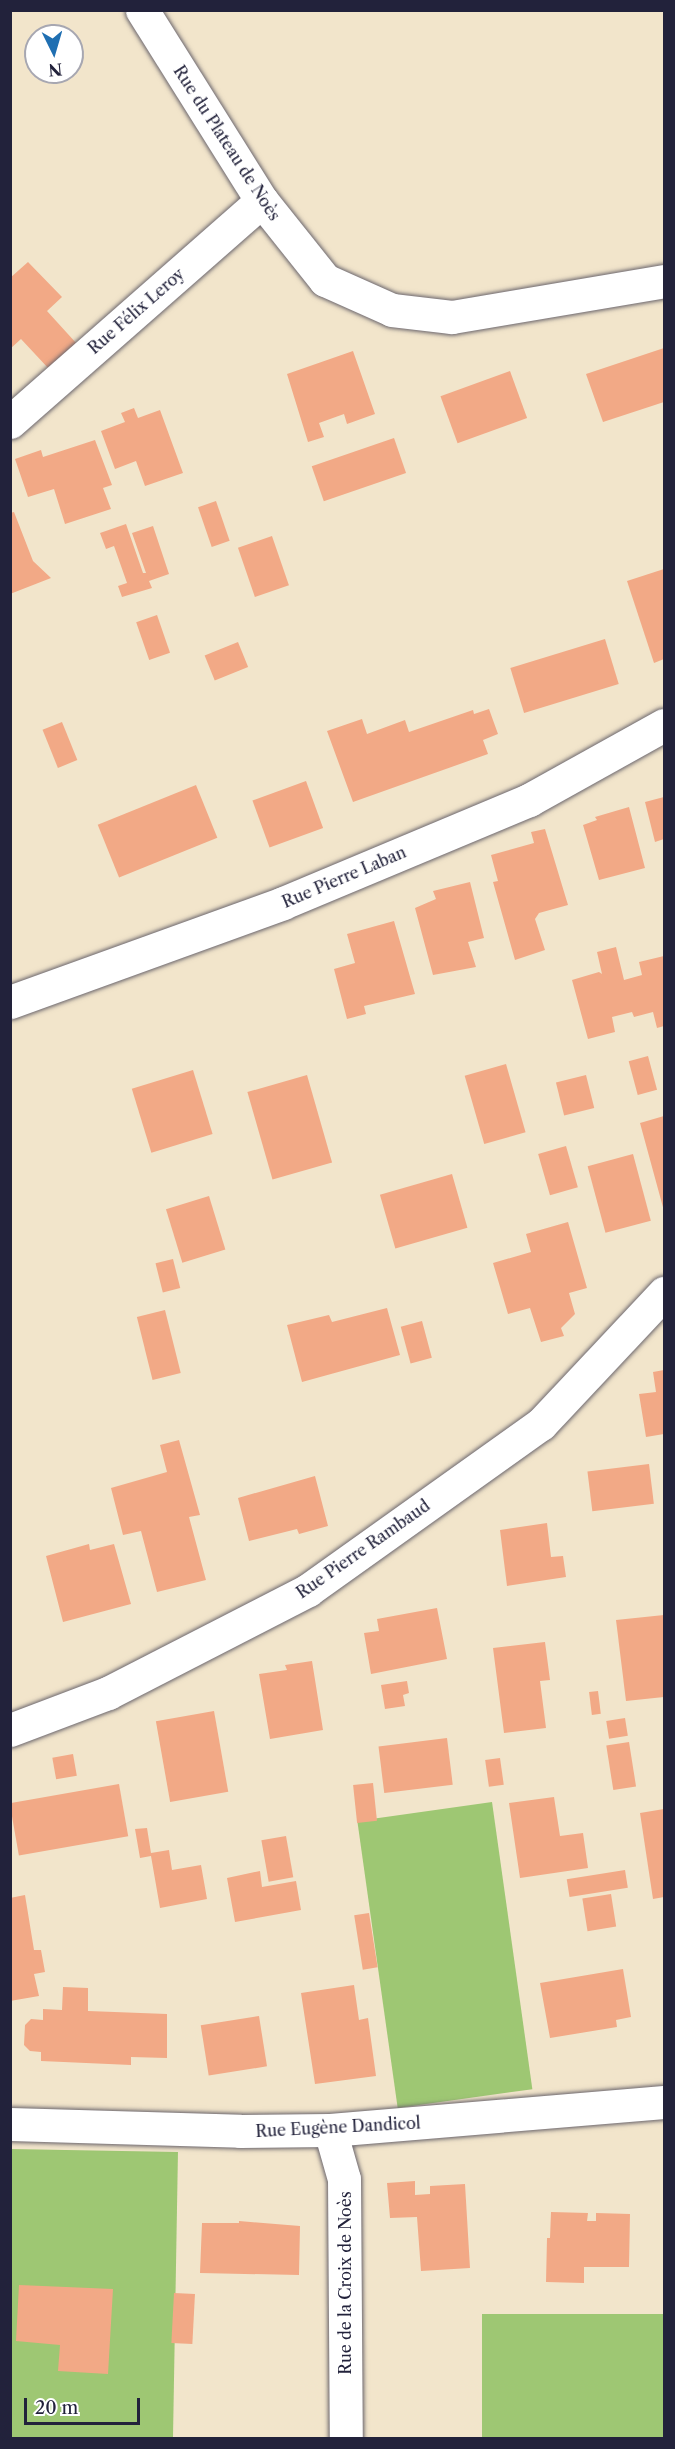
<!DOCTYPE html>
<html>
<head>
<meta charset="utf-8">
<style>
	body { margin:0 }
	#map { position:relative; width:675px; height:2449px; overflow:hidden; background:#f2e5cb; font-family:"Libre Caslon Text",serif }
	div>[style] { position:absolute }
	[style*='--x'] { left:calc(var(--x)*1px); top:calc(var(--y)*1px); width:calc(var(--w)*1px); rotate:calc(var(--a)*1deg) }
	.green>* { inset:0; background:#9ec773; transform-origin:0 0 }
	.building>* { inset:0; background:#f2a986; transform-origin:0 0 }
	.roads { filter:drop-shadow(0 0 2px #6b666d) drop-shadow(0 0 2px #6b666d) }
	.minor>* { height:33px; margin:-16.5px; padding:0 16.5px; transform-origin:16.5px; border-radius:16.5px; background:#fff }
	span { translate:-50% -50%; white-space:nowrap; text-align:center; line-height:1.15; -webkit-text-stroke:5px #fff; paint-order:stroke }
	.street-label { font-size:16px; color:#22223b }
	.frame { position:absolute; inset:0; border:12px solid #22223b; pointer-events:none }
	.north { position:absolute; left:24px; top:24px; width:60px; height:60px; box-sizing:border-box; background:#fff; border:2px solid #a7a7b1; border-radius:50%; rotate:175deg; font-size:16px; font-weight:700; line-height:24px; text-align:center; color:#22223b }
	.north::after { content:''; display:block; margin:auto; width:21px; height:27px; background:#1f6fb2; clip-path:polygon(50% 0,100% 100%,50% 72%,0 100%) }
	.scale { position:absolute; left:24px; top:2398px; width:116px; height:27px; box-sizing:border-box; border:3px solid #22223b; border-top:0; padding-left:8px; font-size:18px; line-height:21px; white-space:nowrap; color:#22223b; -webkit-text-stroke:4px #fff; paint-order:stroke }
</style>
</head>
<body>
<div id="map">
	<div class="green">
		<i style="left:492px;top:1802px;width:290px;height:136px;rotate:82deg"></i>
		<i style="left:10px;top:2149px;width:168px;height:288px;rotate:1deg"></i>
		<i style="left:664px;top:2314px;width:124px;height:182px;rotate:90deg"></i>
	</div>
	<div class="building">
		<i style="clip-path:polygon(28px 262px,62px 297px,47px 311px,77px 344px,49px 369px,21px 339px,10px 349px,10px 278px)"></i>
		<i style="clip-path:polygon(664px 348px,664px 402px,603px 422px,586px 374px)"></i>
		<i style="clip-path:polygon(353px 351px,375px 414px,347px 424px,344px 414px,319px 423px,324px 437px,308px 442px,287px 374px)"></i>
		<i style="left:510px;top:371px;width:50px;height:74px;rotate:70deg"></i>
		<i style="clip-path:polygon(134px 408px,138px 418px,160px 410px,183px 473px,145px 486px,136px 461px,115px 469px,101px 431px,125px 422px,121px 413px)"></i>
		<i style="left:394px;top:438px;width:37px;height:87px;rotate:71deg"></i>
		<i style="clip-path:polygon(95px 440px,112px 485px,103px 488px,111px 509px,65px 524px,54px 489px,28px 497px,15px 459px,41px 450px,43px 457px)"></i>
		<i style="left:216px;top:501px;width:42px;height:19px;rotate:71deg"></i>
		<i style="clip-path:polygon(14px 512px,33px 561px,51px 578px,10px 594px,10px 513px)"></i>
		<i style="clip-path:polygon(126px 524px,143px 573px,146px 573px,132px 533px,153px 526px,169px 574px,149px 581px,152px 588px,122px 597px,118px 586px,127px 583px,114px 546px,106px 549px,100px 533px)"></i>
		<i style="left:272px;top:536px;width:52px;height:36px;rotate:71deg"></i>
		<i style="clip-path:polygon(664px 569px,664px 659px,654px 663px,627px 581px)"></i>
		<i style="left:157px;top:615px;width:40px;height:22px;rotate:71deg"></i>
		<i style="left:605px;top:639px;width:47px;height:99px;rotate:73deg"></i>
		<i style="left:238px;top:642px;width:27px;height:36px;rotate:68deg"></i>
		<i style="clip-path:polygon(489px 709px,498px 734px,483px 740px,488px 754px,353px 802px,327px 731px,362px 719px,367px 734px,405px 720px,409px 732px,473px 710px,474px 714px)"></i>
		<i style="left:62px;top:722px;width:41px;height:21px;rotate:68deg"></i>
		<i style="left:306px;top:781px;width:50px;height:57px;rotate:70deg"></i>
		<i style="left:196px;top:785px;width:57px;height:106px;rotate:68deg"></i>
		<i style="clip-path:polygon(664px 797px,664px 839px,655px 842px,645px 802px)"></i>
		<i style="clip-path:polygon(629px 807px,645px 868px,599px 880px,583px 825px,597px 820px,595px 817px)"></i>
		<i style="clip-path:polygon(545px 829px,568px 905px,539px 913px,535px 919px,545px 950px,515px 960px,493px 882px,498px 881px,491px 855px,534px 843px,531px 832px)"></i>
		<i style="clip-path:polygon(470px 882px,484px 938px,468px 942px,476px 967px,433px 975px,415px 908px,436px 899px,433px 891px)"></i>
		<i style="clip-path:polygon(394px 921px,415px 994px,364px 1006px,366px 1014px,347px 1019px,334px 969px,355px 963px,347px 934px)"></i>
		<i style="clip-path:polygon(616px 947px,624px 980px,642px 975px,639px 962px,664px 956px,664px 1026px,657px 1028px,653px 1012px,634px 1017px,632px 1012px,612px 1017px,615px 1032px,588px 1039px,572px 980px,599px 972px,602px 974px,597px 952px)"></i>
		<i style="left:648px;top:1056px;width:35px;height:20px;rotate:75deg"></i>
		<i style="left:506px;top:1064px;width:71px;height:43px;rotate:74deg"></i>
		<i style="left:193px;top:1070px;width:67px;height:64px;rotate:73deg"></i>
		<i style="left:307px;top:1075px;width:91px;height:62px;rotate:74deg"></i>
		<i style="left:586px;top:1075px;width:34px;height:31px;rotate:76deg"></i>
		<i style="clip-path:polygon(664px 1116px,664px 1211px,640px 1123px)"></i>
		<i style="left:566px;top:1146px;width:43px;height:29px;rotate:74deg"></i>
		<i style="left:633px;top:1154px;width:69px;height:47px;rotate:75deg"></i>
		<i style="left:452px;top:1174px;width:56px;height:75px;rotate:74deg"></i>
		<i style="left:209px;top:1196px;width:56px;height:45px;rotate:73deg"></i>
		<i style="clip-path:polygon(568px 1222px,587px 1288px,569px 1293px,575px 1314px,561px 1328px,564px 1336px,541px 1342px,530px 1308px,508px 1314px,493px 1263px,531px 1252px,526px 1234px)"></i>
		<i style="left:173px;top:1259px;width:30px;height:18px;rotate:76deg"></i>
		<i style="clip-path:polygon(387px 1308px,400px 1355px,302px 1382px,287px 1325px,329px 1315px,332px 1322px)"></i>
		<i style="left:165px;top:1310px;width:65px;height:29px;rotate:76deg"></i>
		<i style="left:422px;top:1321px;width:38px;height:22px;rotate:75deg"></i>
		<i style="clip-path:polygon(664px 1370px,664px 1434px,646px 1437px,639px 1394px,656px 1392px,653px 1372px)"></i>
		<i style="clip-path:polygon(179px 1440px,200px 1515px,189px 1517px,206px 1580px,157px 1592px,141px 1531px,123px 1535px,111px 1488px,167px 1472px,160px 1445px)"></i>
		<i style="left:649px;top:1464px;width:40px;height:62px;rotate:83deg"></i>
		<i style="clip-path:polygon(315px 1476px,328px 1526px,299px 1534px,297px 1529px,249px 1541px,238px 1498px)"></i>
		<i style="clip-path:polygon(547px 1523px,551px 1557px,563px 1556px,566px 1577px,507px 1586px,500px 1530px)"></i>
		<i style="clip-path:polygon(89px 1544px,90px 1550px,114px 1544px,131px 1604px,63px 1622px,46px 1556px)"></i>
		<i style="clip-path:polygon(437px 1608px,447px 1659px,371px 1674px,364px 1633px,379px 1631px,377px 1619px)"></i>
		<i style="clip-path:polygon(664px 1615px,664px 1697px,626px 1701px,616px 1620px)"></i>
		<i style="clip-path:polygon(545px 1642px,550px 1680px,540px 1681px,546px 1728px,504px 1733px,493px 1648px)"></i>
		<i style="clip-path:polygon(312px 1661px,323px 1730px,270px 1739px,259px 1674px,287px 1670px,285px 1665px)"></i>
		<i style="clip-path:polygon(407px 1681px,409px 1693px,403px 1695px,405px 1706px,385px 1709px,381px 1685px)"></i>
		<i style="left:598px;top:1691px;width:23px;height:9px;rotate:83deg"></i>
		<i style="left:214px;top:1711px;width:82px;height:59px;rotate:80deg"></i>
		<i style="left:625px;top:1718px;width:18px;height:19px;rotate:81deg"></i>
		<i style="left:447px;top:1738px;width:47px;height:69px;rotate:83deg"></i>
		<i style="left:629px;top:1742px;width:45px;height:23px;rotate:81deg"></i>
		<i style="left:73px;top:1754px;width:22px;height:21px;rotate:80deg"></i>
		<i style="left:500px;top:1758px;width:27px;height:15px;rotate:82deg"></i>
		<i style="left:373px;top:1783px;width:38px;height:20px;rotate:84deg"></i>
		<i style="left:119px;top:1784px;width:53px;height:111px;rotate:80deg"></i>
		<i style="clip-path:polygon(554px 1797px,560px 1836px,583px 1833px,588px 1868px,520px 1878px,509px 1803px)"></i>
		<i style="clip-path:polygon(664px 1809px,664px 1897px,653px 1899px,640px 1813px)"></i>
		<i style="clip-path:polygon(147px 1828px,151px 1853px,169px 1850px,172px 1870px,201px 1865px,207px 1899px,160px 1908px,151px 1856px,140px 1858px,135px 1829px)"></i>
		<i style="left:286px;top:1836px;width:42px;height:25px;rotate:80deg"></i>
		<i style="left:625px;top:1870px;width:18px;height:59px;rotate:81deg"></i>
		<i style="clip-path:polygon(260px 1871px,262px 1887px,296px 1881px,301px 1910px,235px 1922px,227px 1878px)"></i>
		<i style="left:611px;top:1894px;width:33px;height:29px;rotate:81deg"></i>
		<i style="clip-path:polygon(25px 1895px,34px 1950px,41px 1950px,45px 1972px,34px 1974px,39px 1996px,10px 2001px,10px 1898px)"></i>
		<i style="left:369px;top:1913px;width:55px;height:15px;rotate:81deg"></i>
		<i style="clip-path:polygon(623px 1969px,631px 2017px,616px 2020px,617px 2027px,550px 2038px,540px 1983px)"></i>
		<i style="clip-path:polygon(354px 1985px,359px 2020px,368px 2018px,376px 2076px,315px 2084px,301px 1993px)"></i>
		<i style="clip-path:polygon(63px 1987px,88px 1988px,88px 2011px,167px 2014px,167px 2058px,131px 2057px,131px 2065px,41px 2061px,41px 2052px,30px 2051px,24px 2045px,25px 2025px,31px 2019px,43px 2020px,43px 2009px,62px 2010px)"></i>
		<i style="left:259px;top:2016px;width:51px;height:59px;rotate:81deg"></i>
		<i style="clip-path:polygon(415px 2181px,415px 2195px,430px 2194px,430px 2186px,465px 2184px,470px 2268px,421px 2271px,417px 2217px,390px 2218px,387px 2183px)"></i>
		<i style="clip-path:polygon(551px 2212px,588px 2213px,587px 2221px,596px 2221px,596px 2213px,630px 2214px,629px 2267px,584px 2267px,584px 2283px,546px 2282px,547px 2238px,550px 2238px)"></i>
		<i style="clip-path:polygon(239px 2221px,300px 2226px,299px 2275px,200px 2273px,202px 2223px,239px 2223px)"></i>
		<i style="clip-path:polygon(19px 2285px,113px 2289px,108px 2374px,58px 2371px,60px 2345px,16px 2341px)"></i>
		<i style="left:174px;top:2293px;width:21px;height:50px;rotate:3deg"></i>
	</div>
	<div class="roads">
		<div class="minor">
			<i style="--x:142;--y:10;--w:226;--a:57.9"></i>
			<i style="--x:262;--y:201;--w:101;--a:51.4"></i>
			<i style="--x:325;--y:280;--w:73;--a:24.1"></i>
			<i style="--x:392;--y:310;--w:60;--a:6.7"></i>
			<i style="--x:452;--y:317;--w:215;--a:-9.6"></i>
			<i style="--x:10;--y:422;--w:335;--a:-41.3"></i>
			<i style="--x:10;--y:1002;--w:290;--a:-19.9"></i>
			<i style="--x:283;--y:903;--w:267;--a:-22.7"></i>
			<i style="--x:529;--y:800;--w:154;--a:-29.1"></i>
			<i style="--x:10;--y:1730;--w:105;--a:-20.7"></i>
			<i style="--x:108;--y:1693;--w:225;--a:-27.2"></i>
			<i style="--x:308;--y:1590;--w:286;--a:-35.5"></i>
			<i style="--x:541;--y:1424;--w:180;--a:-46.8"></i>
			<i style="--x:10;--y:2124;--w:230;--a:1.7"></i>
			<i style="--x:240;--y:2131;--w:90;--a:-0.6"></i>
			<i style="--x:330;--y:2130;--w:335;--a:-4.8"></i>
			<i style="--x:330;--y:2130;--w:51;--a:74.1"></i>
			<i style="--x:344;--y:2179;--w:259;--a:89.6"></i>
		</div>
	</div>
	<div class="street-label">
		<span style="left:227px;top:143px;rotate:57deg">Rue du Plateau de Noès</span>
		<span style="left:136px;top:311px;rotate:-41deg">Rue Félix Leroy</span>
		<span style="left:344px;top:877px;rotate:-23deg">Rue Pierre Laban</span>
		<span style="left:363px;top:1549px;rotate:-35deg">Rue Pierre Rambaud</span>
		<span style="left:338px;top:2127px;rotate:-3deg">Rue Eugène Dandicol</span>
		<span style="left:345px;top:2283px;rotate:-90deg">Rue de la Croix de Noès</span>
	</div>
	<div class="frame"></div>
	<div class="north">N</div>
	<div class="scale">20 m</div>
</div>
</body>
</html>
